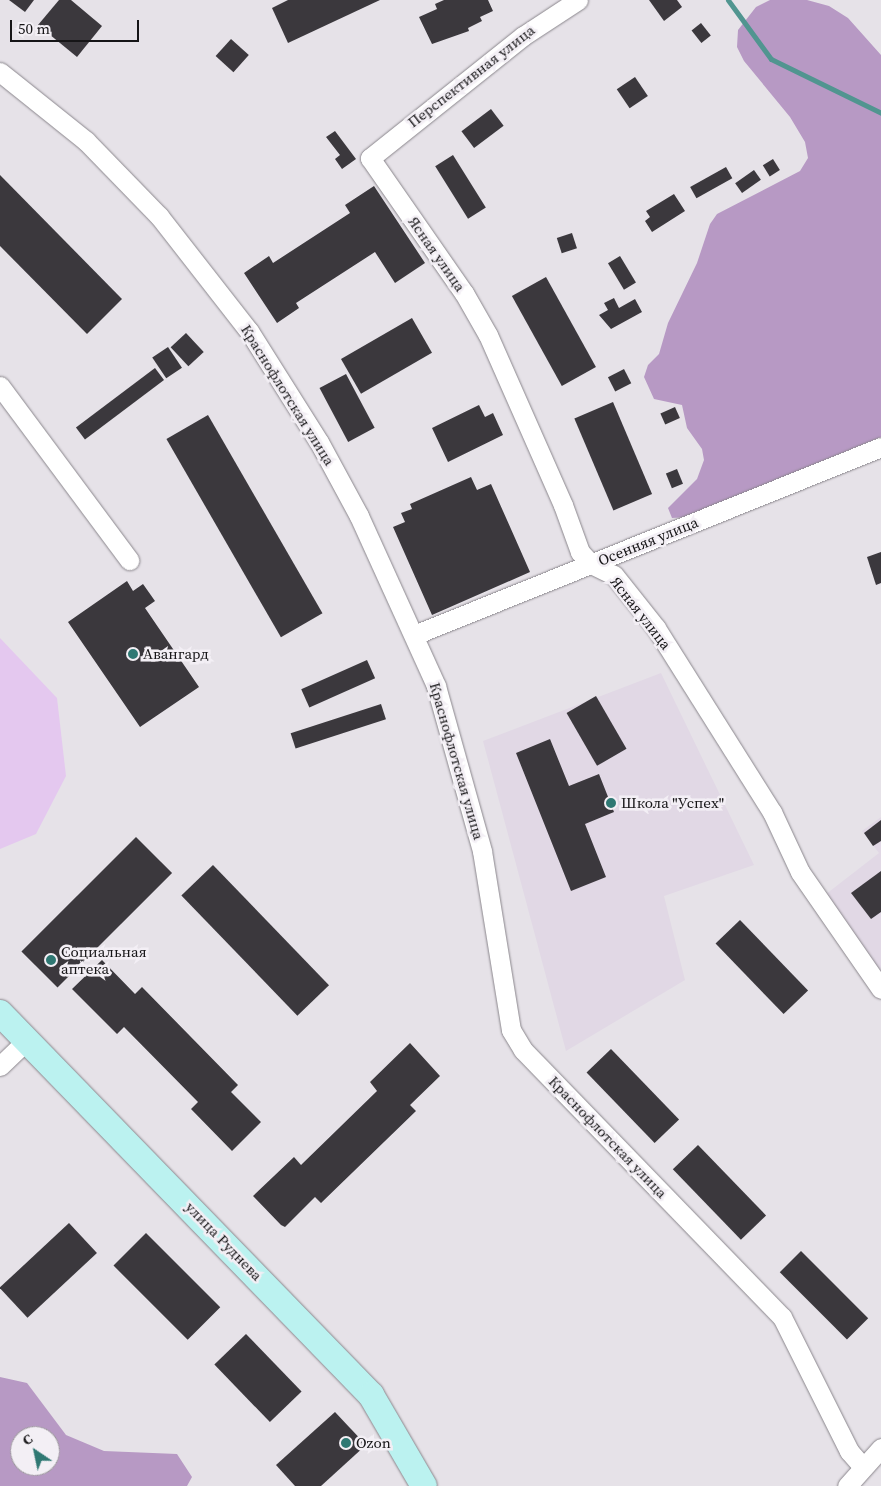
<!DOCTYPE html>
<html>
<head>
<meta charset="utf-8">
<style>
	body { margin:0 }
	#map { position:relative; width:881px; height:1486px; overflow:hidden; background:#e6e2e8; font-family:"Source Serif 4",serif }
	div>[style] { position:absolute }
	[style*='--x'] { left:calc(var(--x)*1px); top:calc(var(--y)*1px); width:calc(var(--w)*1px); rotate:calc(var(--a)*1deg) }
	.built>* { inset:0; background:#e1d8e5 }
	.green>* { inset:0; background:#e4c8ef }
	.forest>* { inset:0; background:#b799c4 }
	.stream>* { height:5px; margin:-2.5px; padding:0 2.5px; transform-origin:2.5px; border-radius:2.5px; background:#519590 }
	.building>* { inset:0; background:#3b383d; transform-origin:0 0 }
	.roads { filter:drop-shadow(0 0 1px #8a868c) drop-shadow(0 0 1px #8a868c) }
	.street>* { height:19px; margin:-9.5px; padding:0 9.5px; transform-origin:9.5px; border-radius:9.5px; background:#fff }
	.secondary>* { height:26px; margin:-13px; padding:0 13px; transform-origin:13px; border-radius:13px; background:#bbf2f0 }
	.dots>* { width:14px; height:14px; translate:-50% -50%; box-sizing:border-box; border:2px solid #f3eff5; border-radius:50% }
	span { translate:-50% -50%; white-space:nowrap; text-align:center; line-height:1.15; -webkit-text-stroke:5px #f3eff5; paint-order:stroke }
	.street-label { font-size:15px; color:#161517 }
	.poi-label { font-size:15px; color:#161517 }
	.left { translate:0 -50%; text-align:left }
	.north { position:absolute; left:10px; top:1426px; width:50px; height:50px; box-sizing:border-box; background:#f3eff5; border:1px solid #9b989c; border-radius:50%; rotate:326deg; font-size:14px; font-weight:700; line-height:20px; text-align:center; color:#161517 }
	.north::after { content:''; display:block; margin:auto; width:18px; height:22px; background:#2f7873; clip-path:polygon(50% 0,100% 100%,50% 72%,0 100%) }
	.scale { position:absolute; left:10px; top:20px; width:129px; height:22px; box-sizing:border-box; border:2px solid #161517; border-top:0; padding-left:6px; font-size:15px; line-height:18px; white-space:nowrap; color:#161517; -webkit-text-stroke:4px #f3eff5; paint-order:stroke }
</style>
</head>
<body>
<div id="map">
	<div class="built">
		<i style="clip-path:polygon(661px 673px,754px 865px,664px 896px,685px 980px,566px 1051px,483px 741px)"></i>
		<i style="clip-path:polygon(881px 817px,881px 986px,821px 898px,879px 853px,862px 831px)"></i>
	</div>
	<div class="green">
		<i style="clip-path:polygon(0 638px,57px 698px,66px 776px,36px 834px,0 849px)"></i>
	</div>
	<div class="forest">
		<i style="clip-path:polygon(770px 0,807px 0,829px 6px,848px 18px,881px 55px,881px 437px,688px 517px,672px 518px,668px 508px,697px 479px,704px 460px,702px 449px,687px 428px,682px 405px,654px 399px,644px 377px,648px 365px,659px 354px,668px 323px,697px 263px,710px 224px,717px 214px,800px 171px,808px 158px,805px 142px,790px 117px,744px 61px,737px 47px,738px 30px,756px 7px)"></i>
		<i style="clip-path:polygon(evenodd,0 1377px,27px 1383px,66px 1435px,104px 1451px,177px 1454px,192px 1477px,187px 1486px,0 1486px,0 1377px,20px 1436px,50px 1436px,50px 1466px,20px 1466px,20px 1436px)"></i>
	</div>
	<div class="stream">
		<i style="--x:728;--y:0;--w:73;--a:53.9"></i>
		<i style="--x:771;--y:59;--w:123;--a:26.1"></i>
	</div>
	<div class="building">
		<i style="clip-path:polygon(9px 0,34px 0,25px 12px)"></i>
		<i style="clip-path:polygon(59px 0,71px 0,102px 26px,77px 57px,38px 25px)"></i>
		<i style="clip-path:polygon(288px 0,380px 0,288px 43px,272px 8px)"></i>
		<i style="clip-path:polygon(444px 0,488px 0,493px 11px,480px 17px,482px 21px,468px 28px,469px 31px,432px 44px,419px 17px,437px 9px,435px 4px)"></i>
		<i style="clip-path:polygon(649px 0,677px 0,682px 7px,664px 21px)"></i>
		<i style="left:701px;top:23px;width:16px;height:12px;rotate:52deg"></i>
		<i style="left:231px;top:39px;width:24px;height:23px;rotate:42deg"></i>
		<i style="left:635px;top:77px;width:23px;height:22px;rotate:56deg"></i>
		<i style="left:491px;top:109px;width:21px;height:37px;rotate:53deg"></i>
		<i style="clip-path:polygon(335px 131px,356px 159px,342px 169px,335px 159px,340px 155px,326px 137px)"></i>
		<i style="left:453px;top:155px;width:62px;height:21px;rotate:58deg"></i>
		<i style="left:773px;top:159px;width:13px;height:12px;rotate:58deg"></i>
		<i style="left:726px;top:167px;width:13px;height:41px;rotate:61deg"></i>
		<i style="left:754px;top:170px;width:12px;height:23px;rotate:55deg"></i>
		<i style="clip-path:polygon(0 175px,122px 299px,87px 334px,0 246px)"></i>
		<i style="clip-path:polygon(374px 186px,425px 263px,395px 283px,375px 252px,296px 303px,299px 308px,277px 323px,244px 273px,269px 256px,273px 263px,350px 213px,345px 205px)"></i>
		<i style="clip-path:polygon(674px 194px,685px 211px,652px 232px,645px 221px,650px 217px,646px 211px)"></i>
		<i style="left:572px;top:233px;width:16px;height:16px;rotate:72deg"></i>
		<i style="left:620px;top:256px;width:31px;height:14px;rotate:59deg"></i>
		<i style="left:546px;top:277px;width:103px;height:39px;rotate:61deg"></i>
		<i style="clip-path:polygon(614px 298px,619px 308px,635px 299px,642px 312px,611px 329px,599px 315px,608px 310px,604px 303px)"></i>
		<i style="left:412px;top:318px;width:40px;height:82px;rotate:60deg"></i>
		<i style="left:186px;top:333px;width:26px;height:21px;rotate:47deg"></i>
		<i style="left:168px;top:347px;width:25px;height:19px;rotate:56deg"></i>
		<i style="left:155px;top:368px;width:15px;height:99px;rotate:53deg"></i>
		<i style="left:624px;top:369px;width:16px;height:18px;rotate:63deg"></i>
		<i style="left:346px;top:374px;width:61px;height:30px;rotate:62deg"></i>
		<i style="left:613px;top:402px;width:100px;height:42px;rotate:67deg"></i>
		<i style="clip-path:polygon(479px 405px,485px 417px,493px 413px,503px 435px,448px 462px,432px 428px)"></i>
		<i style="left:675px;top:407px;width:12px;height:16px;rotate:66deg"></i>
		<i style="left:208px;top:415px;width:229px;height:48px;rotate:60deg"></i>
		<i style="left:677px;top:469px;width:16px;height:12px;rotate:68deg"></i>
		<i style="clip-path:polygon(471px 477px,477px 490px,491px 484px,530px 572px,432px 615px,393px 527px,405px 522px,401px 513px,412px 509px,410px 504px)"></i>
		<i style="clip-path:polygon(881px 552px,881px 583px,876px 585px,867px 557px)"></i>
		<i style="clip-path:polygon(127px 581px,133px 591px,143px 584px,155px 601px,145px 608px,199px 687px,140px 727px,68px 622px)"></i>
		<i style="left:367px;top:660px;width:20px;height:72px;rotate:66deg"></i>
		<i style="left:596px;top:696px;width:61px;height:34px;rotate:60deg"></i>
		<i style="left:381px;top:704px;width:16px;height:95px;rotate:72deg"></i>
		<i style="clip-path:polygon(550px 739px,569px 786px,599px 774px,614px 812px,585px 824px,606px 877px,571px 891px,516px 753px)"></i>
		<i style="clip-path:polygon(881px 820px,881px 841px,873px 846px,864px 833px)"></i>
		<i style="left:136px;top:837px;width:51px;height:162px;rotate:45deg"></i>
		<i style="left:213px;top:865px;width:167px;height:44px;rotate:46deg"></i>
		<i style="clip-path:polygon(881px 871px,881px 912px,871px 919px,851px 893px)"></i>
		<i style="left:740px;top:920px;width:98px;height:34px;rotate:46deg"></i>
		<i style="clip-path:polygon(102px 960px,135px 994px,142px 987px,238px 1085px,231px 1092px,261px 1122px,232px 1151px,191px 1109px,198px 1102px,124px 1027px,117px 1034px,72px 989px)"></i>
		<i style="clip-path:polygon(410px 1043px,440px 1076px,410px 1105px,416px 1111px,321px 1203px,315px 1197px,285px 1227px,281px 1225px,253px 1196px,294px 1157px,301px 1165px,377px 1091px,370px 1082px)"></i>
		<i style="left:611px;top:1049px;width:98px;height:34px;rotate:46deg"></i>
		<i style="left:698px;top:1145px;width:98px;height:35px;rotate:46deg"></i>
		<i style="left:69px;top:1223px;width:41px;height:95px;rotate:47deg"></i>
		<i style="left:146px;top:1233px;width:105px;height:46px;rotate:45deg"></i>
		<i style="left:801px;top:1251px;width:95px;height:30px;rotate:45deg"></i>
		<i style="left:246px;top:1334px;width:80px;height:44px;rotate:46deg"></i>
		<i style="clip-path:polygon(335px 1412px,366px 1445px,321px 1486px,295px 1486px,276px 1465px)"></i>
	</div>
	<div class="roads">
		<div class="street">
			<i style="--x:578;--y:0;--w:66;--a:146.8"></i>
			<i style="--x:523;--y:36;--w:196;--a:141.4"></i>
			<i style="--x:370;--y:158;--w:165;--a:55.2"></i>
			<i style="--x:464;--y:293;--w:48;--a:60.3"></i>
			<i style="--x:488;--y:335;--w:186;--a:66.2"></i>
			<i style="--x:563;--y:505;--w:50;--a:70.1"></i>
			<i style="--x:580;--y:552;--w:16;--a:47"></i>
			<i style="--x:591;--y:564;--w:25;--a:26"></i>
			<i style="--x:614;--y:575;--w:68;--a:51.6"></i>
			<i style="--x:656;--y:628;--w:218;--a:57.8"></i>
			<i style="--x:772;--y:812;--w:66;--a:65"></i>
			<i style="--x:800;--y:872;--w:142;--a:55.3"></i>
			<i style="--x:0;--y:72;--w:110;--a:38.7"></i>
			<i style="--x:86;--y:141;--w:105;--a:45.8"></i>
			<i style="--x:159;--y:216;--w:146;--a:52"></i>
			<i style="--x:249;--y:331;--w:131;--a:57.8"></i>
			<i style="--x:319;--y:442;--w:84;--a:61.6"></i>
			<i style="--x:359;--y:516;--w:187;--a:65.6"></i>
			<i style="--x:436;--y:686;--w:171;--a:74.4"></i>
			<i style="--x:482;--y:851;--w:181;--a:80.8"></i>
			<i style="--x:511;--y:1030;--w:23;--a:59"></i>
			<i style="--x:523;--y:1050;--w:372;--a:45.9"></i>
			<i style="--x:782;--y:1317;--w:150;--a:63.4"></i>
			<i style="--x:849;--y:1451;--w:21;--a:49"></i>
			<i style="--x:0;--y:386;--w:217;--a:53.4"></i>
			<i style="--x:414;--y:635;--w:503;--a:-21.93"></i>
			<i style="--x:0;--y:1066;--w:37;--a:-44"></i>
			<i style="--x:847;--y:1486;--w:51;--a:-48.2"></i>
		</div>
		<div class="secondary">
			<i style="--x:0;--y:1013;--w:533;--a:45.84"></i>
			<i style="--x:371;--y:1395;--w:105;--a:59.8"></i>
		</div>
	</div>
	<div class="dots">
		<i style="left:133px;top:654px;background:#2f7873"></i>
		<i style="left:611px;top:803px;background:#2f7873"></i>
		<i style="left:51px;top:960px;background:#2f7873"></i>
		<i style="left:346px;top:1443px;background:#2f7873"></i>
	</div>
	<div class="street-label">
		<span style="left:471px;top:76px;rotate:-38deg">Перспективная улица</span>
		<span style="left:437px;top:254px;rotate:55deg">Ясная улица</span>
		<span style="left:288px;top:395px;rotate:58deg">Краснофлотская улица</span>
		<span style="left:648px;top:541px;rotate:-22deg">Осенняя улица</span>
		<span style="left:641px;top:613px;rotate:52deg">Ясная улица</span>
		<span style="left:457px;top:761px;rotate:74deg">Краснофлотская улица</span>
		<span style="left:608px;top:1137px;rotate:46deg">Краснофлотская улица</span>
		<span style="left:224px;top:1241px;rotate:46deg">улица Руднева</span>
	</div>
	<div class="poi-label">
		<span class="left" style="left:143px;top:654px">Авангард</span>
		<span class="left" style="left:621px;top:803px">Школа "Успех"</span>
		<span class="left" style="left:61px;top:960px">Социальная<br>аптека</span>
		<span class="left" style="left:356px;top:1443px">Ozon</span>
	</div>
	<div class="north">С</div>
	<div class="scale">50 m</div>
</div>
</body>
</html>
